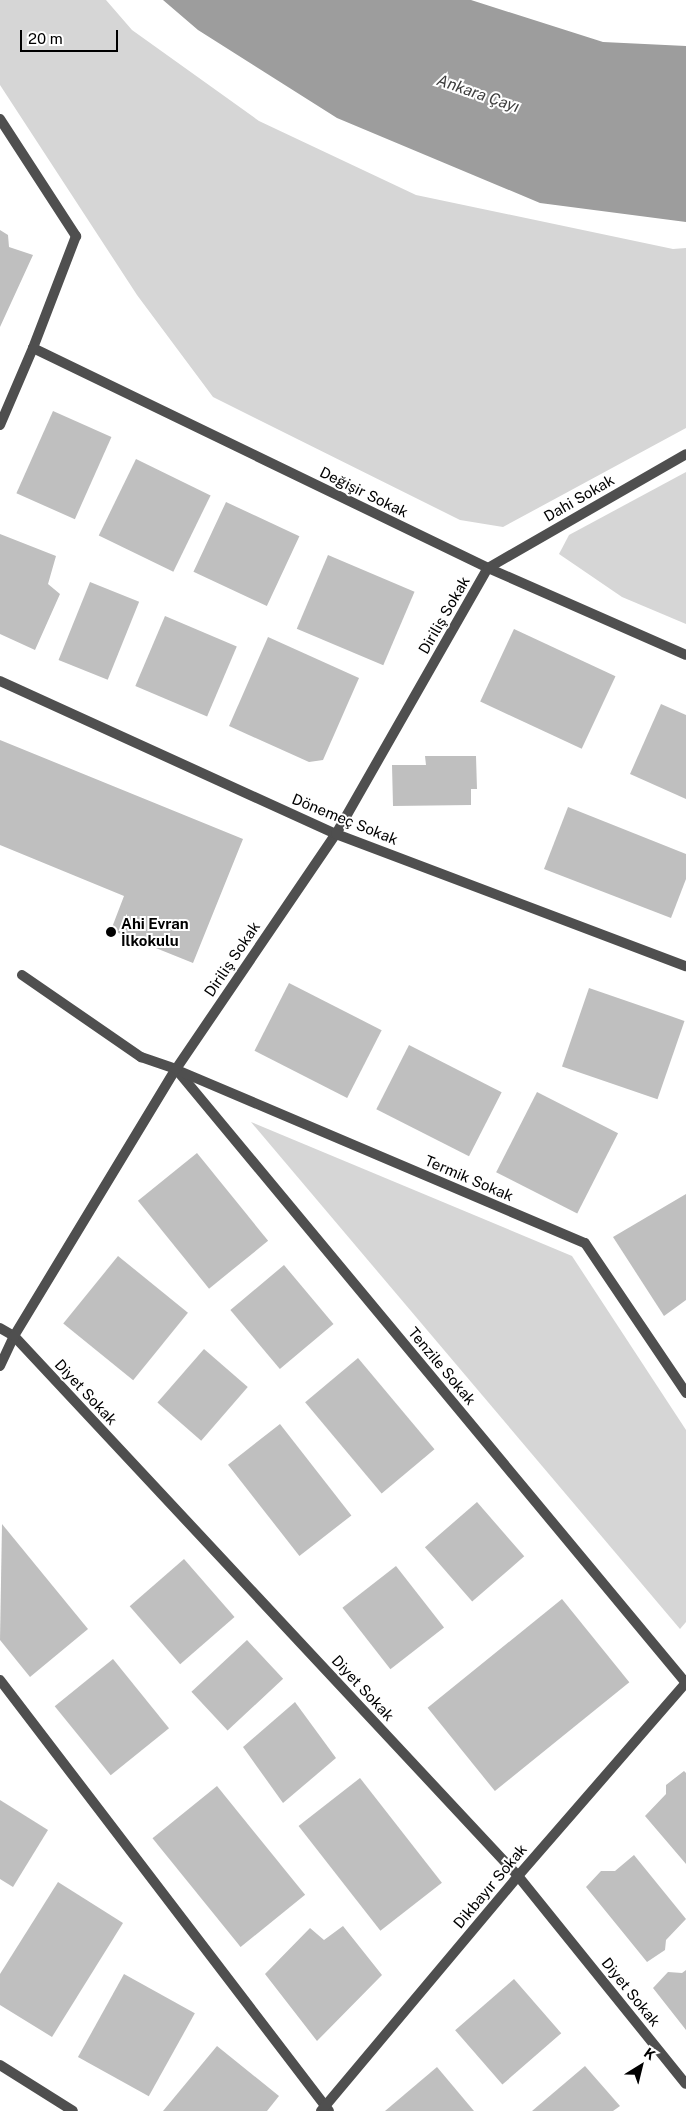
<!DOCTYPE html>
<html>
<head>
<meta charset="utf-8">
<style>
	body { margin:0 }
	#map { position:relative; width:686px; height:2111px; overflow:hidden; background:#fff; font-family:"Public Sans",sans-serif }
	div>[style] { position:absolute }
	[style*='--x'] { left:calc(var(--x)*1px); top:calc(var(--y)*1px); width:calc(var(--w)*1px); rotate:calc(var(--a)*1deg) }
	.green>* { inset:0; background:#d6d6d6 }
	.water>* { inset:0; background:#9d9d9d }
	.building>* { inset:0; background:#bfbfbf; transform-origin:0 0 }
	.service>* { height:10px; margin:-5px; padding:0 5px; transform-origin:5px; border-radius:5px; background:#4f4f4f }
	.minor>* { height:10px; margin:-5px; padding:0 5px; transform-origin:5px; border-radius:5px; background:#4f4f4f }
	.tertiary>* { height:10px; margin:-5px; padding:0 5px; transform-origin:5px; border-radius:5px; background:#4f4f4f }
	.dots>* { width:14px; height:14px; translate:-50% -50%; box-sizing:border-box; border:2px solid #fff; border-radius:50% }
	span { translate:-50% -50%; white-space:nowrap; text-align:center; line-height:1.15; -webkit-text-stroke:4px #fff; paint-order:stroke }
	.street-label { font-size:15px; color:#000 }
	.poi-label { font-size:15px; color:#000; font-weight:700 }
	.left { translate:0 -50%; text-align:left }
	.water-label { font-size:16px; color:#3e3e3e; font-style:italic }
	.north { position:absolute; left:616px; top:2041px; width:50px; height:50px; -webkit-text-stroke:4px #fff; paint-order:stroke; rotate:36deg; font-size:14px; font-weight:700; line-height:20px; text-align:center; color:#000 }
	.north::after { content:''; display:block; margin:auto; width:18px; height:22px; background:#000; clip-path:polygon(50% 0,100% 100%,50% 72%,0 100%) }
	.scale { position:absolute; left:20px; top:30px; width:98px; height:22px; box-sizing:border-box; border:2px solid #000; border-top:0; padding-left:6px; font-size:15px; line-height:18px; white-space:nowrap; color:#000; -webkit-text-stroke:4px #fff; paint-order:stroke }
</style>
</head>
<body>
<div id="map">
	<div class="green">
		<i style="clip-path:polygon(0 0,106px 0,132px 30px,259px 121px,416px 195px,673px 249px,686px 248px,686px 428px,503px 527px,460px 520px,213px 397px,137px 295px,0 85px)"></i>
		<i style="clip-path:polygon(686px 472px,686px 624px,622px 597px,559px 554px,569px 535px)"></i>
		<i style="clip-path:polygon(251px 1122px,572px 1256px,686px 1430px,686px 1622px,680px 1629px)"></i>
	</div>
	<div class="water">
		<i style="clip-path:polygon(163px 0,471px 0,603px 42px,686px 46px,686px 222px,540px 203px,337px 118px,198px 30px)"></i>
	</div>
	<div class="building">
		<i style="clip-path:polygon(0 230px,8px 235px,9px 247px,33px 255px,0 327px)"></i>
		<i style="left:53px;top:411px;width:64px;height:90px;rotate:24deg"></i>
		<i style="left:136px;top:459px;width:83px;height:85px;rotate:26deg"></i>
		<i style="left:226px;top:502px;width:81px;height:77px;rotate:25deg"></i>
		<i style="clip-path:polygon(0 534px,56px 556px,48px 584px,60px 594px,35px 650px,0 634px)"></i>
		<i style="left:328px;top:555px;width:94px;height:80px;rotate:23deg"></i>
		<i style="left:90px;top:582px;width:53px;height:84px;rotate:22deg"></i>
		<i style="left:165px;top:616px;width:78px;height:76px;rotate:23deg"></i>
		<i style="left:514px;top:629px;width:112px;height:80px;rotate:25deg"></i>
		<i style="clip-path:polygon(268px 637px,359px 678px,323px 760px,309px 762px,229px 726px)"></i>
		<i style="clip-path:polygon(661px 704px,686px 715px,686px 799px,630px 774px)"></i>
		<i style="clip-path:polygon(0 740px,243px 839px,193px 963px,111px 930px,124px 896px,0 845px)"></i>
		<i style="clip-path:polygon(425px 756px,476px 756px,477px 789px,471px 789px,471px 805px,393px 806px,392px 765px,426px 765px)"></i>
		<i style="clip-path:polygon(568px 807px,686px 854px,686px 879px,671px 918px,544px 869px)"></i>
		<i style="left:289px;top:983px;width:104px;height:76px;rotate:27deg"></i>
		<i style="left:589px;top:988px;width:101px;height:83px;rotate:19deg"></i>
		<i style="left:409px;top:1045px;width:104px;height:72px;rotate:27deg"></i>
		<i style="left:537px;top:1092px;width:91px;height:90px;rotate:27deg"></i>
		<i style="left:197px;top:1153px;width:113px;height:76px;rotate:51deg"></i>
		<i style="clip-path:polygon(686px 1194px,686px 1300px,664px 1316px,613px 1237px)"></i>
		<i style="left:118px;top:1256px;width:90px;height:87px;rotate:39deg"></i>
		<i style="left:284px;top:1265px;width:77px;height:70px;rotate:50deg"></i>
		<i style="left:204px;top:1349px;width:58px;height:71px;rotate:41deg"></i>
		<i style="left:358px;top:1358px;width:119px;height:69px;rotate:50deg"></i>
		<i style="left:280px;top:1424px;width:116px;height:66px;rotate:52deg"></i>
		<i style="left:477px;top:1502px;width:72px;height:69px;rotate:49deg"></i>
		<i style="clip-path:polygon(2px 1524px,88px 1629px,30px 1677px,0 1640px)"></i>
		<i style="left:184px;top:1559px;width:77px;height:72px;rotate:49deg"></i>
		<i style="left:396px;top:1566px;width:78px;height:68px;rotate:52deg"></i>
		<i style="left:562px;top:1599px;width:107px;height:173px;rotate:51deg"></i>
		<i style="left:247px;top:1640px;width:53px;height:76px;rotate:47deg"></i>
		<i style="left:113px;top:1659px;width:89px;height:75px;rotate:51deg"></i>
		<i style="clip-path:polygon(295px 1702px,336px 1758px,283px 1803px,243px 1747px)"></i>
		<i style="clip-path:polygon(684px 1771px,686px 1773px,686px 1864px,645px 1816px,666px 1794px,666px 1785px)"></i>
		<i style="left:360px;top:1778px;width:133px;height:78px;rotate:52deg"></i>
		<i style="left:217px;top:1786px;width:140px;height:83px;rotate:51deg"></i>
		<i style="clip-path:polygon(0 1800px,48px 1830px,13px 1887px,0 1879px)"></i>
		<i style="clip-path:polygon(634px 1855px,686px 1919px,666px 1940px,665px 1950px,647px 1962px,586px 1887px,601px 1871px,615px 1871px)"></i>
		<i style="clip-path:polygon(58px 1882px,123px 1923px,52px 2037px,0 2005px,0 1974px)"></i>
		<i style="clip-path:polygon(343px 1926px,382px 1975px,317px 2041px,265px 1974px,310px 1928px,324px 1940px)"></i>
		<i style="clip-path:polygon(686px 1970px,686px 2030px,653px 1988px,668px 1972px,682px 1973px)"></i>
		<i style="left:124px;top:1974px;width:81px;height:95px;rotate:29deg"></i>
		<i style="left:514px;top:1979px;width:72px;height:78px;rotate:49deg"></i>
		<i style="clip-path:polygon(217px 2046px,279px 2096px,267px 2111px,163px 2111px)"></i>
		<i style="clip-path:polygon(585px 2066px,620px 2106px,613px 2111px,532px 2111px)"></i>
		<i style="clip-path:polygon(437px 2067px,474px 2111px,385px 2111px)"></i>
	</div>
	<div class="service">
		<i style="--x:22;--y:975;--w:145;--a:34.6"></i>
		<i style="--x:141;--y:1057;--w:37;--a:19"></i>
	</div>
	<div class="minor">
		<i style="--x:0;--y:425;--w:84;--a:-66.8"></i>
		<i style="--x:33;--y:348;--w:505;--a:25.8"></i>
		<i style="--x:488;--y:568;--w:216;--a:23.7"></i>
		<i style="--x:176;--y:1069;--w:798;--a:50.29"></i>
		<i style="--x:177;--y:1070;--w:443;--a:23"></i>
		<i style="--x:585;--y:1243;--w:181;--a:56"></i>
		<i style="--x:0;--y:1328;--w:16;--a:30"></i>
		<i style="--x:14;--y:1336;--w:739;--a:46.97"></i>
		<i style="--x:518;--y:1876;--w:267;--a:51.1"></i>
		<i style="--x:0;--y:1366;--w:33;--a:-65"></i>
		<i style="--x:14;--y:1336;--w:312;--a:-58.8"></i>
		<i style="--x:176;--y:1069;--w:284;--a:-55.8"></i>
		<i style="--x:336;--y:834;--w:306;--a:-60.3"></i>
		<i style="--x:488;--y:568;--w:228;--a:-29.9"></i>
		<i style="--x:0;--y:1680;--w:542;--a:52.64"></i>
		<i style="--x:0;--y:2065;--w:86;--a:32.2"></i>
		<i style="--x:321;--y:2111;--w:307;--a:-50"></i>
		<i style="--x:518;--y:1876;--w:256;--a:-49"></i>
	</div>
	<div class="tertiary">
		<i style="--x:0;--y:119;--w:140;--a:57"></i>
		<i style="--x:76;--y:236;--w:120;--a:111"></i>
		<i style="--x:0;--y:681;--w:369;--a:24.5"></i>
		<i style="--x:336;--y:834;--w:374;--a:20.7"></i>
	</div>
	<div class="dots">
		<i style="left:111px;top:932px;background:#000"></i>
	</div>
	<div class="street-label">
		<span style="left:364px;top:492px;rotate:26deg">Değişir Sokak</span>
		<span style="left:579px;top:498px;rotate:-30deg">Dahi Sokak</span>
		<span style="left:444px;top:615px;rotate:-60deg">Diriliş Sokak</span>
		<span style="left:345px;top:819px;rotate:22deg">Dönemeç Sokak</span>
		<span style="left:232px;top:959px;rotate:-56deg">Diriliş Sokak</span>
		<span style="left:469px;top:1178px;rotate:23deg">Termik Sokak</span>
		<span style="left:442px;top:1366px;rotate:50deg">Tenzile Sokak</span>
		<span style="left:86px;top:1392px;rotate:47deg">Diyet Sokak</span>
		<span style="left:363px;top:1688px;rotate:47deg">Diyet Sokak</span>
		<span style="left:490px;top:1886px;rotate:-50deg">Dikbayır Sokak</span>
		<span style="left:631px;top:1992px;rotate:51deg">Diyet Sokak</span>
	</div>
	<div class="poi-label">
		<span class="left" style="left:121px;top:932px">Ahi Evran<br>İlkokulu</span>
	</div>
	<div class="water-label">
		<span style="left:478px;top:94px;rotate:19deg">Ankara Çayı</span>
	</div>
	<div class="north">K</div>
	<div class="scale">20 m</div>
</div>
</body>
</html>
